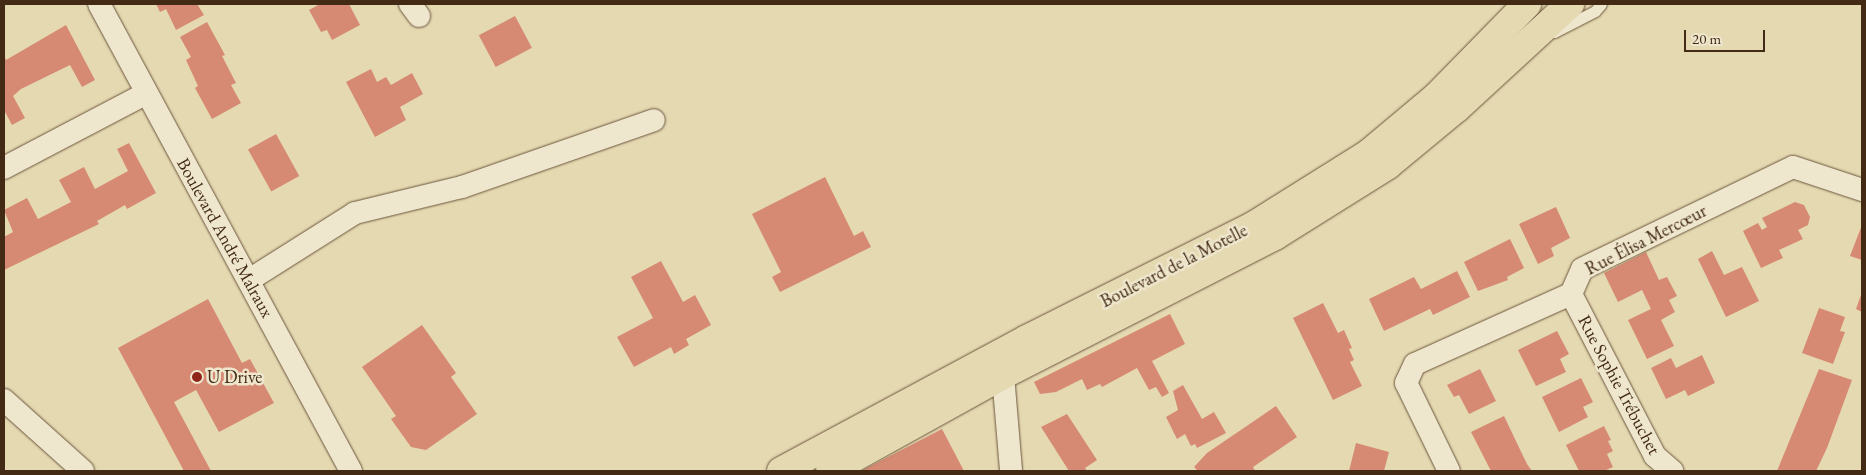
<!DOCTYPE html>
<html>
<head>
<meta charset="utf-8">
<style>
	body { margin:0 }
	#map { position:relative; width:1866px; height:475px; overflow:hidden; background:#e5d9b2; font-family:"EB Garamond",serif }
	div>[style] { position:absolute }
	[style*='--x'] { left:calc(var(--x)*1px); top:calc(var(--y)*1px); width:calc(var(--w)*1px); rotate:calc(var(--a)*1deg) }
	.building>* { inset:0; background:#d68a73; transform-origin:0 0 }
	.roads { filter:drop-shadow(0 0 1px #6c563c) drop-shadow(0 0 1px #6c563c) }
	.lane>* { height:11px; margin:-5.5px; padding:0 5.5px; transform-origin:5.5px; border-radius:5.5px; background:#eee6cd }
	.street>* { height:22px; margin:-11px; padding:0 11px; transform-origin:11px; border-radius:11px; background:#eee6cd }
	.primary>* { height:28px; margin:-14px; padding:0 14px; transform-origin:14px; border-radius:14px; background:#e5d9b2 }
	.dots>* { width:14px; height:14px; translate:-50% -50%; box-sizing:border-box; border:2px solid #eee6cd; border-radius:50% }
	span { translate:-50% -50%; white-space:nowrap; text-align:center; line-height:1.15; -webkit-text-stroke:5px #eee6cd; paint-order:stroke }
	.street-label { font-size:18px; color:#432a14 }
	.poi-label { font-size:18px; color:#432a14 }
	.left { translate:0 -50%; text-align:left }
	.frame { position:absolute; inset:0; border:5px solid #432a14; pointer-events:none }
	.scale { position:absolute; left:1684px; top:30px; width:81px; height:22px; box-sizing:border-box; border:2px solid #432a14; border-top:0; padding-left:6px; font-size:15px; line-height:18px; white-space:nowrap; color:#432a14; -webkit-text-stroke:4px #eee6cd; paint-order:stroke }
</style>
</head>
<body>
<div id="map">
	<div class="building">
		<i style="clip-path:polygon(156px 4px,197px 4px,204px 15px,176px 30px,166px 9px,160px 12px)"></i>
		<i style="clip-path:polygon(320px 4px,349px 4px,360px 25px,332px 40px,327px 30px,321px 32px,309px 10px)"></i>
		<i style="left:515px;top:16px;width:36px;height:41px;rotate:62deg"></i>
		<i style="clip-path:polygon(207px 22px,225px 55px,222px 56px,236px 83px,231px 85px,241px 103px,212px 119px,195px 88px,198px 86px,186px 60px,191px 57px,180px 37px)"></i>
		<i style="clip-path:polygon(66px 25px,95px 80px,82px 87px,70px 65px,21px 89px,13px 96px,25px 118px,12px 125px,4px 110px,4px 55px,6px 60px)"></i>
		<i style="clip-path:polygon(371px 69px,377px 82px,386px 77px,391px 85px,412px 73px,423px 94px,400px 107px,406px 120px,375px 137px,346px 82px)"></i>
		<i style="left:276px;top:134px;width:48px;height:32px;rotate:61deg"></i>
		<i style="clip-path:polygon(129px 143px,156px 193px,127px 209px,125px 205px,97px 221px,99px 224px,4px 270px,4px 237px,13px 232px,4px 210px,27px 198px,38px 219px,71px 202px,59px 180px,84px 167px,95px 189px,128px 171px,117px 149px)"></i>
		<i style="clip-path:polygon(825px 177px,854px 236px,863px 231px,871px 247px,780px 292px,772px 277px,781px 272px,752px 214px)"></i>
		<i style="clip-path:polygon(1795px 202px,1804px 205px,1810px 217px,1808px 225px,1798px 230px,1803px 239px,1779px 250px,1783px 258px,1761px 268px,1743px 231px,1758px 223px,1762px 230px,1767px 227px,1762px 218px)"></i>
		<i style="clip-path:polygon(1556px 207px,1570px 238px,1551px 248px,1554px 256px,1538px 264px,1519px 224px)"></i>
		<i style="clip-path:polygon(1862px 225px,1862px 260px,1850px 256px)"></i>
		<i style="clip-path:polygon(1510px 239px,1524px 268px,1507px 277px,1508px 280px,1478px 291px,1464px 262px)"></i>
		<i style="clip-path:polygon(1712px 251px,1724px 275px,1742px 267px,1759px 301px,1726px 317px,1698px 259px)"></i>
		<i style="clip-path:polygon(1646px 252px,1659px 280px,1667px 277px,1677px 296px,1669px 300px,1675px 312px,1661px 320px,1674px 346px,1647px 359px,1628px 320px,1651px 309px,1642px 290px,1618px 302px,1604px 273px)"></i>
		<i style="clip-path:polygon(661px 261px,683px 302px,695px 295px,711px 325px,686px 339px,689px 345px,674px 354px,671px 347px,634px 367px,617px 337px,653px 318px,631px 277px)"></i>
		<i style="clip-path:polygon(1457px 271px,1470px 297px,1433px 315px,1430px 309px,1384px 331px,1369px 299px,1414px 277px,1421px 289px)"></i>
		<i style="clip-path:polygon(1862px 292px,1862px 312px,1856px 309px)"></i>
		<i style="clip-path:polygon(208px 299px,242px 363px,250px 359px,274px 403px,219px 432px,196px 390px,174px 402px,211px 471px,184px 471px,118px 348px)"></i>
		<i style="clip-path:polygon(1323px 303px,1338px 333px,1344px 330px,1352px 348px,1349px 349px,1354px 360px,1350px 362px,1362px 386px,1333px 400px,1293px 318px)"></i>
		<i style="clip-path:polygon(1819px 308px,1845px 317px,1840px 331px,1845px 332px,1833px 364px,1802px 353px)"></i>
		<i style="clip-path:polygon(1170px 314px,1185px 344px,1152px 361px,1169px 393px,1162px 397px,1156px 387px,1149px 390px,1137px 368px,1102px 387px,1100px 384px,1087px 390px,1082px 379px,1056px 392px,1040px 394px,1034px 382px)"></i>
		<i style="clip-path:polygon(422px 325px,456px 373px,451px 377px,477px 414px,426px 450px,411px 447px,391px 419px,396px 416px,362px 367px)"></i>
		<i style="clip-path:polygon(1557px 331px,1569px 354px,1560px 359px,1566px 372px,1536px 386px,1518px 350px)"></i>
		<i style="clip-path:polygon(1702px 355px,1715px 383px,1688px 396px,1685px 390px,1666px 399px,1651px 368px,1671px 358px,1676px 368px)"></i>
		<i style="clip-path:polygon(1480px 369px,1496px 401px,1469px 414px,1459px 395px,1454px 397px,1447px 385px)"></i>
		<i style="clip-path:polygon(1819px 369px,1852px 380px,1827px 448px,1816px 471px,1777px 471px)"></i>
		<i style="clip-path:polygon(1581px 378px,1593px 402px,1583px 407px,1588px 417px,1559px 432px,1542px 397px)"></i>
		<i style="clip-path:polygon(1183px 385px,1202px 419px,1214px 412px,1226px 433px,1197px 448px,1195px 444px,1191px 446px,1185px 434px,1177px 439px,1166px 417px,1178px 410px,1173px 391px)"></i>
		<i style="clip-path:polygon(1276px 406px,1297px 437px,1253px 467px,1255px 471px,1198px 471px,1194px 467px,1207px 453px)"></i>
		<i style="clip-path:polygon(1067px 414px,1097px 460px,1085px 468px,1087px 471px,1069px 471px,1041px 427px)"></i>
		<i style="clip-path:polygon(1504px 416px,1527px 464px,1532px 471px,1491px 471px,1471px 432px)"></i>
		<i style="clip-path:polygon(1604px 426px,1611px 440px,1608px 441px,1613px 451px,1607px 454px,1613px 467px,1604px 471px,1579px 471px,1566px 445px)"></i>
		<i style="clip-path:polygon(942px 429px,964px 471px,861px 471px)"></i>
		<i style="clip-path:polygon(1356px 443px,1389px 452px,1384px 471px,1349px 471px)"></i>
	</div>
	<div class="roads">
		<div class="lane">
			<i style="--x:1554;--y:32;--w:46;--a:-27.1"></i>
			<i style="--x:1595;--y:11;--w:9;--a:-49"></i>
		</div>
		<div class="street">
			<i style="--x:99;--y:4;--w:531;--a:61.65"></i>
			<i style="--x:410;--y:4;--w:15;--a:53"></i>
			<i style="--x:4;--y:168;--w:159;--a:-27.7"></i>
			<i style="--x:249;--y:280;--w:125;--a:-32.3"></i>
			<i style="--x:355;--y:213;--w:110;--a:-13.7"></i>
			<i style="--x:462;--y:187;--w:203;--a:-19.2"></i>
			<i style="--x:1571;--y:294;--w:182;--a:62.6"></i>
			<i style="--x:1655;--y:456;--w:23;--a:41"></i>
			<i style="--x:1006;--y:360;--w:15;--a:101"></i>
			<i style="--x:1003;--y:375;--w:96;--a:85.2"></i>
			<i style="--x:4;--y:400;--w:106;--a:41.9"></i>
			<i style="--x:1449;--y:471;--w:98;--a:-116"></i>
			<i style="--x:1406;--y:383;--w:21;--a:-65"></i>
			<i style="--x:1415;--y:364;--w:171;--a:-24.2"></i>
			<i style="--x:1571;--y:294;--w:27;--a:-66"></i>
			<i style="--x:1582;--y:269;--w:234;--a:-25.8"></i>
			<i style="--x:1793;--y:167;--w:73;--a:18.4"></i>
		</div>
		<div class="primary">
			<i style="--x:781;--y:471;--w:279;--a:-28.2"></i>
			<i style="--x:1027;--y:339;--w:253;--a:-26.6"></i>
			<i style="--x:1253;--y:226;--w:136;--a:-32.1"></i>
			<i style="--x:1368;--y:154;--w:90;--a:-40"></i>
			<i style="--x:1437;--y:96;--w:129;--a:-45.6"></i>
			<i style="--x:830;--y:471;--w:198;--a:-29"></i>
			<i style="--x:1003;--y:375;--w:305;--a:-27.1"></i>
			<i style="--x:1275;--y:236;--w:133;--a:-32.1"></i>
			<i style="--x:1388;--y:165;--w:89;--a:-39.6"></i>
			<i style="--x:1457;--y:108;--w:154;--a:-42.6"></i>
		</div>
	</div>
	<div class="dots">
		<i style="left:197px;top:377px;background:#8f2418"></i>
	</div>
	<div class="street-label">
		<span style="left:225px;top:238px;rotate:61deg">Boulevard André Malraux</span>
		<span style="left:1646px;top:240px;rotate:-27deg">Rue Élisa Mercœur</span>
		<span style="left:1174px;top:266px;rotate:-27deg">Boulevard de la Motelle</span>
		<span style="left:1619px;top:385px;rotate:62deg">Rue Sophie Trébuchet</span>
	</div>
	<div class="poi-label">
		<span class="left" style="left:207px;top:377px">U Drive</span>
	</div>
	<div class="frame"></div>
	<div class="scale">20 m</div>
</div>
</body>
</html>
